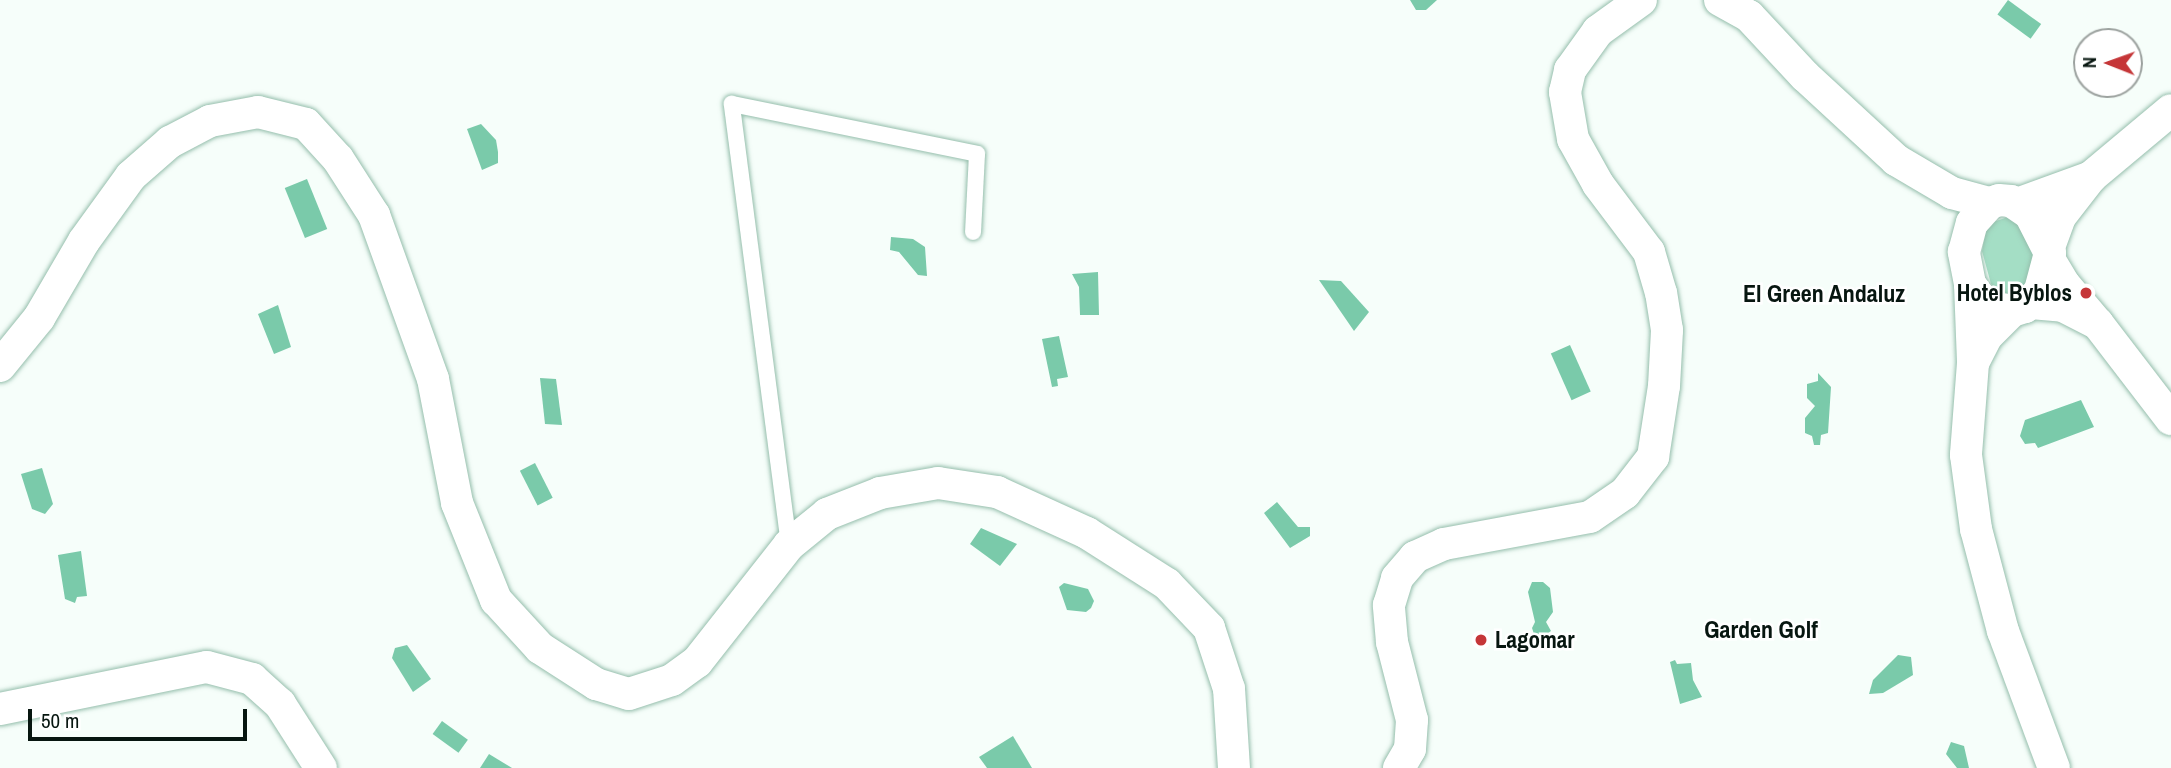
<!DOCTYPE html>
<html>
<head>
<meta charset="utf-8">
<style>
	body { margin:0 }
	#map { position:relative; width:2171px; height:768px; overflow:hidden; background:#f6fefa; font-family:"Archivo Narrow",sans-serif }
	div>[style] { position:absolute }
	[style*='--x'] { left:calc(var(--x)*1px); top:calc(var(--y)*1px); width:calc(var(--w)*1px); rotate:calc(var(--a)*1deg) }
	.green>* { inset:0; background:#a4dec5 }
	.water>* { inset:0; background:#7acaaa; transform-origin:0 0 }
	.roads { filter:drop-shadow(0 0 2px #95beac) drop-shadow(0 0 2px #95beac) }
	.lane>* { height:16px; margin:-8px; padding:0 8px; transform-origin:8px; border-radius:8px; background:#fff }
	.street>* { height:32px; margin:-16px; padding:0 16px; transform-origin:16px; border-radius:16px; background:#fff }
	.dots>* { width:19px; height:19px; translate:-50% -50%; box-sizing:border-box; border:4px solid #fff; border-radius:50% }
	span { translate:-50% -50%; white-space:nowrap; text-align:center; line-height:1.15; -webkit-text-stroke:5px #fff; paint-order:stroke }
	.poi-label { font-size:23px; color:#071610; font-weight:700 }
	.right { translate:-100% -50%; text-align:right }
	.left { translate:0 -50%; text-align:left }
	.neighbourhood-label { font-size:24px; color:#071610; font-weight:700 }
	.north { position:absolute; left:2073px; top:28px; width:70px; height:70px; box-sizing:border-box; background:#fff; border:2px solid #9ca29f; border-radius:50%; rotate:271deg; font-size:19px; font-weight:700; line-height:28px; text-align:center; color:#071610 }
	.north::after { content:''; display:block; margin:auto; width:24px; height:32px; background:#c53638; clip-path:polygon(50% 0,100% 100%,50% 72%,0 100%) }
	.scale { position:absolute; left:28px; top:709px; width:219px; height:32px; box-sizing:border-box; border:4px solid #071610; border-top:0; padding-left:9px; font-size:21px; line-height:24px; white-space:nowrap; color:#071610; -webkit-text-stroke:5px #fff; paint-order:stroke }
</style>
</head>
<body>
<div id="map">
	<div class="green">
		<i style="clip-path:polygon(2011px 216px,2036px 244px,2036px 273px,2018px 295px,2002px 293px,1991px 284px,1982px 251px,1987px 224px)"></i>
	</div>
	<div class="water">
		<i style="clip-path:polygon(1410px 0,1437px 0,1426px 10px,1416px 10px)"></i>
		<i style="left:2008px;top:0;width:41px;height:18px;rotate:36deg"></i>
		<i style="clip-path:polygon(481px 124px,496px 140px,498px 152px,498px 163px,482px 170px,467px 129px)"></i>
		<i style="left:307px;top:179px;width:54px;height:24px;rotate:68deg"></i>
		<i style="clip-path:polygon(891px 237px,913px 239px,925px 247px,927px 276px,918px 275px,899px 252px,890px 250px)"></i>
		<i style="clip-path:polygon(1098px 272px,1099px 315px,1080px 315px,1079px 287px,1072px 274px)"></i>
		<i style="clip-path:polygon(1319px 280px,1341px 281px,1369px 312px,1354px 331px)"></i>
		<i style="clip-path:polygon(278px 305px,291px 347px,274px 354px,258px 314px)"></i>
		<i style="clip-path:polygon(1059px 336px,1068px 377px,1057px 379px,1058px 386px,1052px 387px,1042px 339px)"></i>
		<i style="left:1570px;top:345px;width:51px;height:21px;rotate:66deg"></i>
		<i style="clip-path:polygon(1818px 373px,1831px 387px,1828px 433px,1821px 435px,1820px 445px,1814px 445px,1812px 436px,1805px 433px,1805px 418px,1815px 406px,1807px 398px,1807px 384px,1818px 381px)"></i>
		<i style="clip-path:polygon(540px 378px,556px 379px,562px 425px,545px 424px)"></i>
		<i style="clip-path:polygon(2081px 400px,2094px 427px,2038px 448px,2035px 443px,2025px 444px,2020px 436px,2025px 420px)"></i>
		<i style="left:535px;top:463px;width:39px;height:17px;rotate:63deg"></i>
		<i style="clip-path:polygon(42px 468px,53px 504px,45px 514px,32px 509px,21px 474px)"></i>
		<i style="clip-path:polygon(1277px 502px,1298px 527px,1310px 527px,1310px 536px,1290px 548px,1264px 513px)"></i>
		<i style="clip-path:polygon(981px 528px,1017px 544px,1000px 566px,970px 544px)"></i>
		<i style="clip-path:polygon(81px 551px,87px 596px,77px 597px,75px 603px,65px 599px,58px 555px)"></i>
		<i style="clip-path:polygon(1532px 582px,1543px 582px,1550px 588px,1553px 612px,1546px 622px,1551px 631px,1542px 637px,1535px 637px,1532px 628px,1535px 622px,1528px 592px)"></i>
		<i style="clip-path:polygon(1064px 583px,1088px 589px,1094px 601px,1091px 608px,1086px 612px,1067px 610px,1059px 587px)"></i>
		<i style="clip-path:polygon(407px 645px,431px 679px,413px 692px,392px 658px,395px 648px)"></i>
		<i style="clip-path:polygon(1898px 655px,1911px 657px,1913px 675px,1883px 693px,1869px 694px,1873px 680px)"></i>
		<i style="clip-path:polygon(1675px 660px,1677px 664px,1691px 663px,1693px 680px,1702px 697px,1680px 704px,1670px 662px)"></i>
		<i style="left:442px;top:721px;width:32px;height:16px;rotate:36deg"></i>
		<i style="clip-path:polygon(1013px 736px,1032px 768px,987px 768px,979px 757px)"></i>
		<i style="clip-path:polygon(1951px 742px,1964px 746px,1969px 768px,1957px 768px,1946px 754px)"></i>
		<i style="clip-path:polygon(489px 754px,512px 768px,480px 768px)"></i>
	</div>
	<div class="roads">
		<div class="lane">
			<i style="--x:789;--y:545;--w:445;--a:-97.4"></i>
			<i style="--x:732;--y:104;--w:250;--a:11.5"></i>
			<i style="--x:977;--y:154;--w:78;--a:92.9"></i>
		</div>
		<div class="street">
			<i style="--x:1720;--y:0;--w:33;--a:29"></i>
			<i style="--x:1749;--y:16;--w:82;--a:47"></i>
			<i style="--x:1805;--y:76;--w:124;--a:42.7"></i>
			<i style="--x:1896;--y:160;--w:65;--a:30.5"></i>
			<i style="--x:1952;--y:193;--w:39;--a:15"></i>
			<i style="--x:2091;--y:177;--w:104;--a:-39.9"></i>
			<i style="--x:1999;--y:200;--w:12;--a:5"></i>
			<i style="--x:2011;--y:201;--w:23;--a:34"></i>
			<i style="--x:2030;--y:214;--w:44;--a:62.9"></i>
			<i style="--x:2050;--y:253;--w:39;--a:105"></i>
			<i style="--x:2040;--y:291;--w:22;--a:133"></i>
			<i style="--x:2025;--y:307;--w:14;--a:163"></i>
			<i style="--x:2012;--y:311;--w:16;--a:-169"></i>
			<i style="--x:1996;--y:308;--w:19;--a:-148"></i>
			<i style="--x:1980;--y:298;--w:17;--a:-126"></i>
			<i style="--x:1970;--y:284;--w:33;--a:-101"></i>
			<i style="--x:1964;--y:252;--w:30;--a:-75"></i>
			<i style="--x:1972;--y:223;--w:27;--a:-48"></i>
			<i style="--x:1990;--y:203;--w:9;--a:-18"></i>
			<i style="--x:2017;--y:204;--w:79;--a:-20"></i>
			<i style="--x:2091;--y:177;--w:51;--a:127.8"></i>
			<i style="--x:2060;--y:217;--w:32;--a:110"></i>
			<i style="--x:1970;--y:284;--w:79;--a:87.8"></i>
			<i style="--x:1973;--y:363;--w:30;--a:-63"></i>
			<i style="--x:1987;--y:336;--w:35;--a:-45"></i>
			<i style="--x:2031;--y:303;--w:32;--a:5"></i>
			<i style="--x:2063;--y:306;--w:39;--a:27"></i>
			<i style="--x:2098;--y:324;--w:52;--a:-130.4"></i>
			<i style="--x:2064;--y:284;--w:27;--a:-121"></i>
			<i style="--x:2098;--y:324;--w:120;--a:52.5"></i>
			<i style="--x:1973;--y:363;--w:92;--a:94.4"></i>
			<i style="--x:1966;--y:455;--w:75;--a:82.3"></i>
			<i style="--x:1976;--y:529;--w:106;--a:75.2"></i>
			<i style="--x:2003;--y:631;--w:146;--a:69.6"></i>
			<i style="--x:0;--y:366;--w:62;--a:-50.9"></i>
			<i style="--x:39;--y:318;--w:89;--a:-59.7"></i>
			<i style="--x:84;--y:241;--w:80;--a:-54.1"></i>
			<i style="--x:131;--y:176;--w:52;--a:-41.1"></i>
			<i style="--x:170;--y:142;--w:45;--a:-27.7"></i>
			<i style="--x:210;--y:121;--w:49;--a:-10.6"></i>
			<i style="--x:258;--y:112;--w:49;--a:14"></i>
			<i style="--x:306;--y:124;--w:47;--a:47.6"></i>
			<i style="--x:338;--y:159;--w:67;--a:57.3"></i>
			<i style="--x:374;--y:215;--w:174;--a:70.2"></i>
			<i style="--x:433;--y:379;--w:126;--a:79"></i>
			<i style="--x:457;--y:503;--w:105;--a:68.1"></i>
			<i style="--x:496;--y:600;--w:65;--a:47.5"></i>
			<i style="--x:540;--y:648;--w:67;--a:32.7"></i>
			<i style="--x:596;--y:684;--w:34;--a:17"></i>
			<i style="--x:629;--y:694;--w:45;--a:-18"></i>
			<i style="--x:672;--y:680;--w:31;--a:-36"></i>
			<i style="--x:697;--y:662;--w:149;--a:-51.8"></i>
			<i style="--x:789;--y:545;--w:49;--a:-39.2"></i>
			<i style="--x:827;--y:514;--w:57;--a:-21.6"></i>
			<i style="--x:880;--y:493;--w:59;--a:-9.8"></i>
			<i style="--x:938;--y:483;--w:60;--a:8.7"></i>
			<i style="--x:997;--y:492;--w:99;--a:24.5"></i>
			<i style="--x:1087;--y:533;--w:95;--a:32.5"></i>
			<i style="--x:1167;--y:584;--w:61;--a:46.3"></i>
			<i style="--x:1209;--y:628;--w:64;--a:71.8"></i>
			<i style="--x:1229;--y:689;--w:79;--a:86.4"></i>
			<i style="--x:0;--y:709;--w:211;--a:-11.5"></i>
			<i style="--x:207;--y:667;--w:47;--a:14.9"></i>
			<i style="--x:252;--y:679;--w:38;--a:42"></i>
			<i style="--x:280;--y:704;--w:76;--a:57.4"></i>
			<i style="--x:1399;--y:768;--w:22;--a:-60"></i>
			<i style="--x:1410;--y:749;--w:29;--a:-86"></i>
			<i style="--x:1412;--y:720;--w:81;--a:-104.4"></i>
			<i style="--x:1392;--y:642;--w:37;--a:-95"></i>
			<i style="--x:1389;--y:605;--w:28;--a:-73"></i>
			<i style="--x:1397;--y:578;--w:28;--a:-49"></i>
			<i style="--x:1415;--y:557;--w:32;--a:-24"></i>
			<i style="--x:1444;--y:544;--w:148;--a:-10.5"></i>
			<i style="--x:1590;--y:517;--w:42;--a:-34.4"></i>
			<i style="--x:1625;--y:493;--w:46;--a:-52.1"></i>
			<i style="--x:1653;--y:457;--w:72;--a:-81.2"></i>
			<i style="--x:1664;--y:386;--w:56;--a:-86.9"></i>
			<i style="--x:1667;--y:330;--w:37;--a:-99"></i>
			<i style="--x:1661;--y:293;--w:43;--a:-106.3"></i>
			<i style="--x:1649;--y:252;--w:85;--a:-126.9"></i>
			<i style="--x:1598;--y:184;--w:51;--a:-119.1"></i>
			<i style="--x:1573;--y:139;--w:48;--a:-99.7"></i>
			<i style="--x:1565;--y:92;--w:23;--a:-77"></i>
			<i style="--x:1570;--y:70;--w:48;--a:-54.3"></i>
			<i style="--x:1598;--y:31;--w:53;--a:-35.8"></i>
		</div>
	</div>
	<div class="dots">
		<i style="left:2086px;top:293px;background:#c53638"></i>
		<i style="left:1481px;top:640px;background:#c53638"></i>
	</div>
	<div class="poi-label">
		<span class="right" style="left:2072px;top:293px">Hotel Byblos</span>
		<span class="left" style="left:1495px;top:640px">Lagomar</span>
	</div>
	<div class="neighbourhood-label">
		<span style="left:1824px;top:294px">El Green Andaluz</span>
		<span style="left:1761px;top:630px">Garden Golf</span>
	</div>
	<div class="north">N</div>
	<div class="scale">50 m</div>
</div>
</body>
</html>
